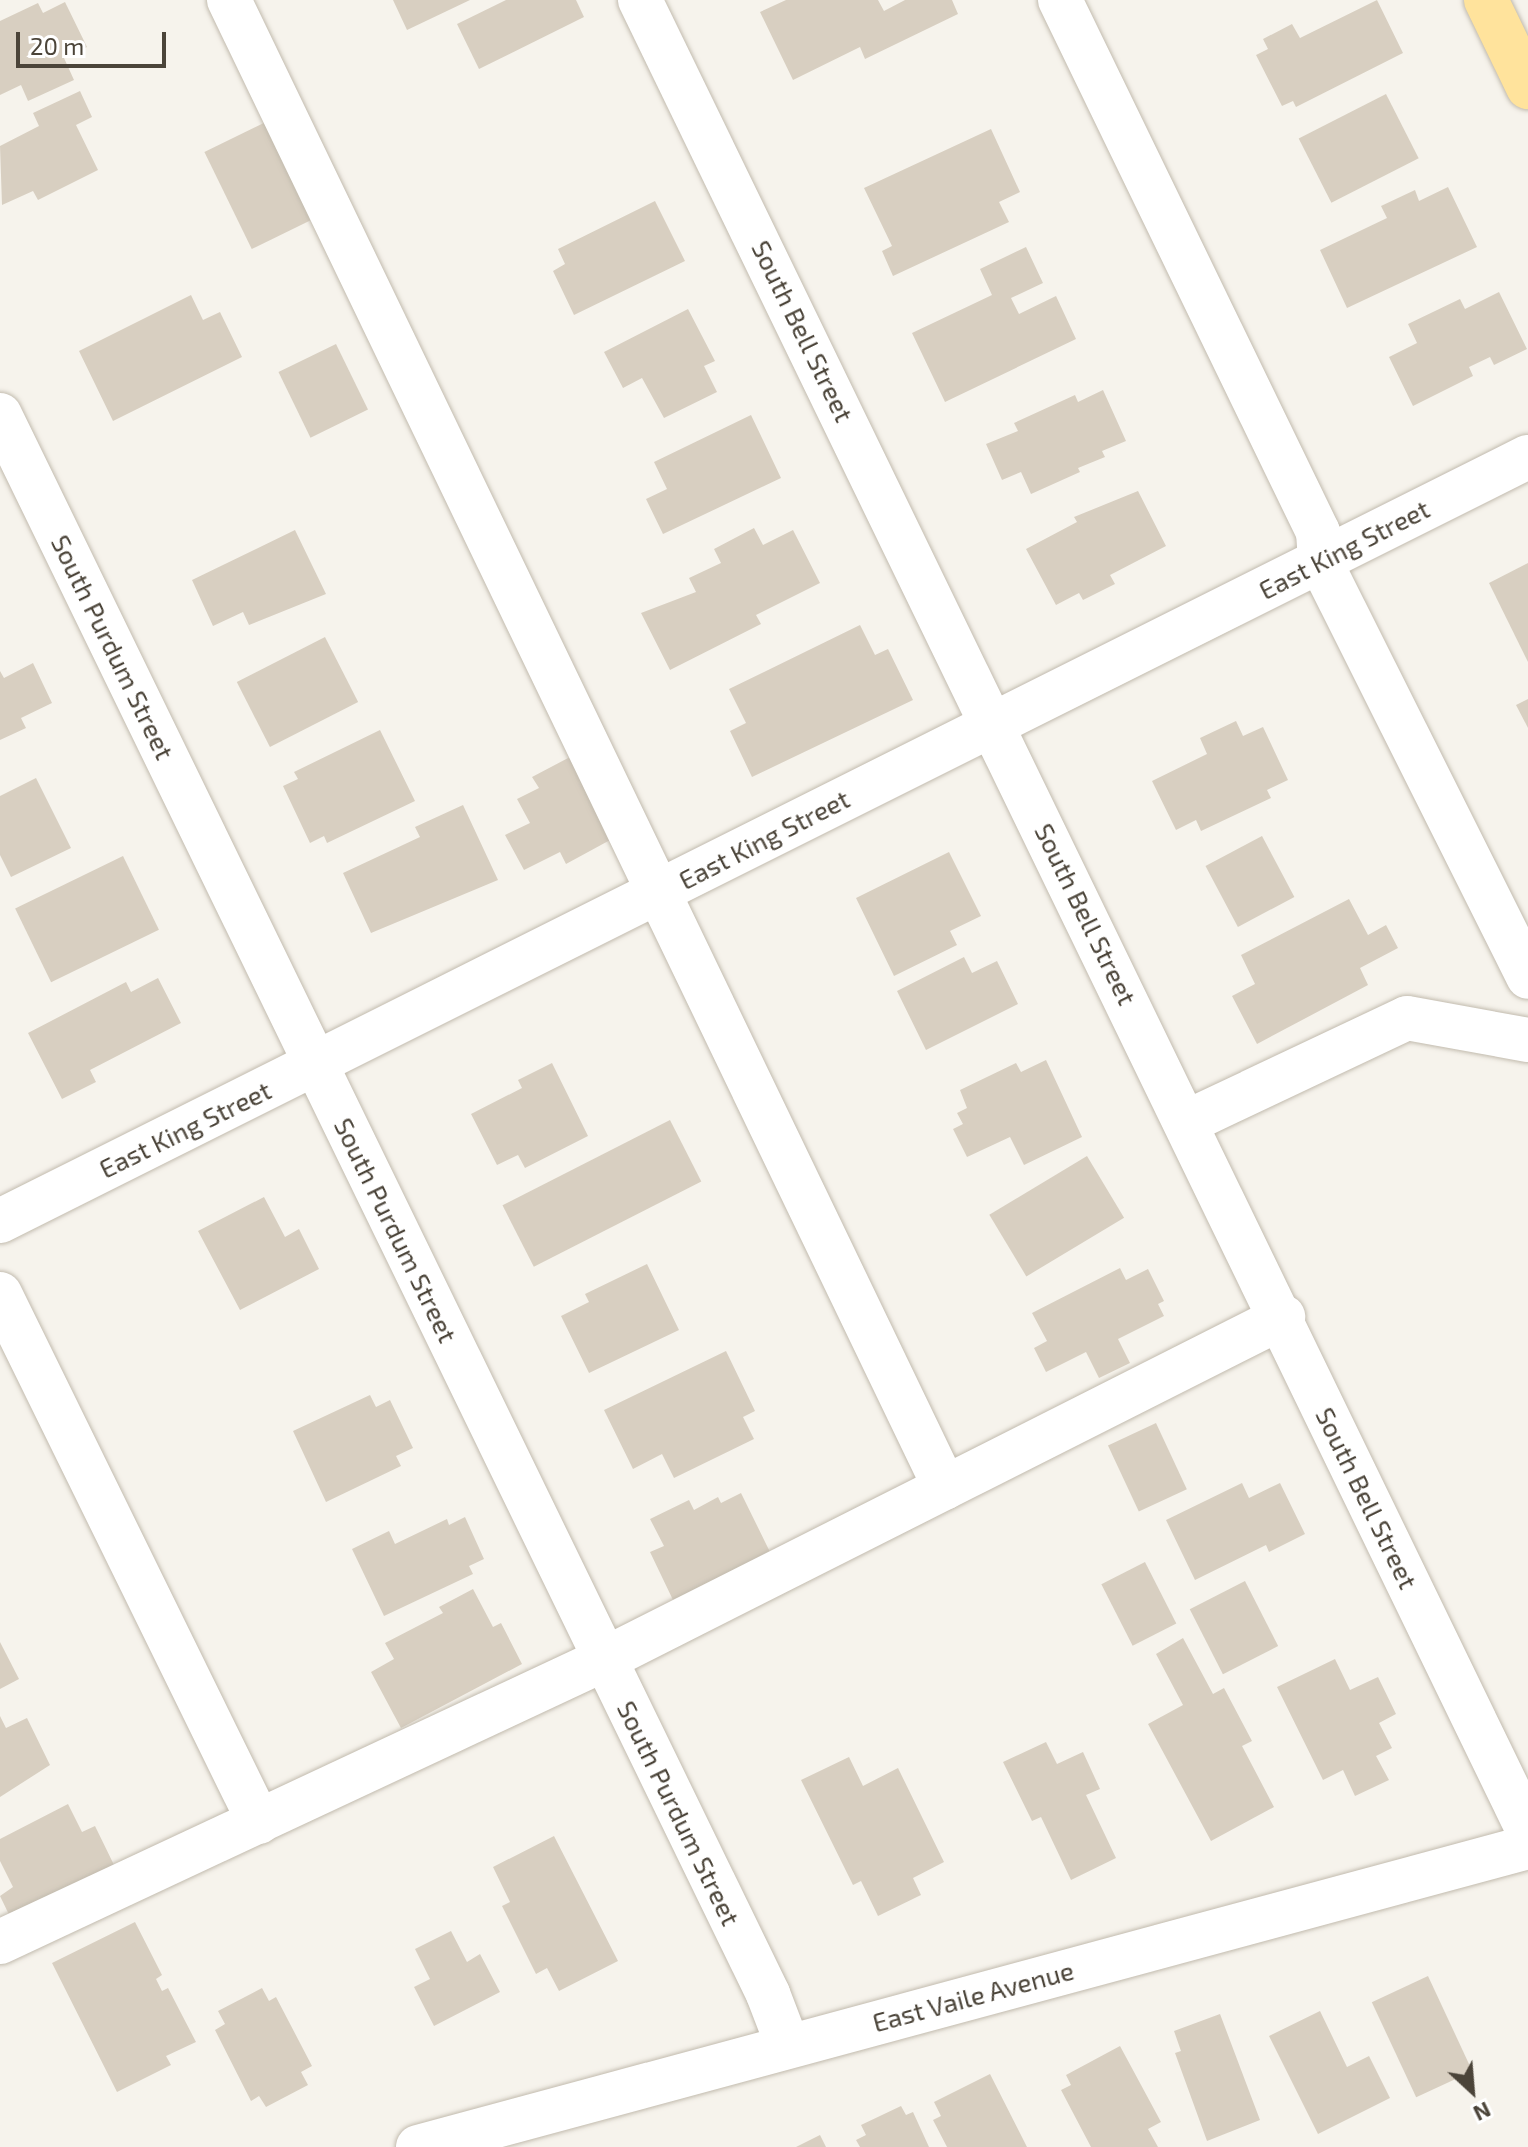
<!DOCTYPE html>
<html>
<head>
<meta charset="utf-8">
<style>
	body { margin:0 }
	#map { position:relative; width:1528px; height:2147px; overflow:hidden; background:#f6f3ec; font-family:"Exo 2",sans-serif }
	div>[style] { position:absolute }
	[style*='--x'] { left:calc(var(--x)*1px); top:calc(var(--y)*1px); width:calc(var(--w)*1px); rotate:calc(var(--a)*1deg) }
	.building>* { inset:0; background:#d8cfc1; transform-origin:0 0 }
	.roads { filter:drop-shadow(0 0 2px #c2bbae) drop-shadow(0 0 2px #c2bbae) }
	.minor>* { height:44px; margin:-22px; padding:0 22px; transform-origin:22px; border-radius:22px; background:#fff }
	.major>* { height:44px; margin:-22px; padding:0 22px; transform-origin:22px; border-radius:22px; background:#ffe39c }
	span { translate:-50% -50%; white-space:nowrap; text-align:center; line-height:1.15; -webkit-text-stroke:8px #fff; paint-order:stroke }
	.street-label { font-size:26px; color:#4b4439 }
	.north { position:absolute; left:1432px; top:2051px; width:80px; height:80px; -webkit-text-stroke:6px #fff; paint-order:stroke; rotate:154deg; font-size:22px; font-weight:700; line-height:32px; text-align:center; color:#4b4439 }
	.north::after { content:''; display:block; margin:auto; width:28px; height:36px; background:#4b4439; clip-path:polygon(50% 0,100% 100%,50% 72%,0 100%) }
	.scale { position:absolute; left:16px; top:32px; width:150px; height:36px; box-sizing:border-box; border:4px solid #4b4439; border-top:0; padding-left:10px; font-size:24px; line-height:28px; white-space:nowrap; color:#4b4439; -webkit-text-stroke:6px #fff; paint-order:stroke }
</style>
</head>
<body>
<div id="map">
	<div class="building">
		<i style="clip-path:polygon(393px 0,470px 0,407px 30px)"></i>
		<i style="clip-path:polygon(506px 0,576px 0,584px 17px,479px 69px,457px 24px)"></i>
		<i style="clip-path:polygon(786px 0,878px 0,884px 11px,905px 0,952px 0,958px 14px,865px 59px,860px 47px,793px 80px,760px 12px)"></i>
		<i style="clip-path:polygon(1377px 0,1403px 53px,1296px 107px,1293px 101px,1282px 106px,1256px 55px,1268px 49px,1263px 39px,1292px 24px,1300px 38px)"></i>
		<i style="clip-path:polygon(65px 2px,87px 47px,64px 58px,74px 80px,28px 101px,21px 85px,0 95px,0 21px,38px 3px,43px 13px)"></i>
		<i style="clip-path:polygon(80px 91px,92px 117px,76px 125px,98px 170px,38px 200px,33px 191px,2px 205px,0 146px,39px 126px,33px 113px)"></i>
		<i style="left:1386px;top:94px;width:72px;height:98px;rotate:63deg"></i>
		<i style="left:270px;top:120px;width:108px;height:73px;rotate:64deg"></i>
		<i style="clip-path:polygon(991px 129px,1020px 192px,999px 202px,1009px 222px,893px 276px,882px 251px,892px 246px,864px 188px)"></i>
		<i style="clip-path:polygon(1448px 187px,1477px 247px,1347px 308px,1320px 250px,1387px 218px,1381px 206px,1415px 190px,1419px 201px)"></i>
		<i style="clip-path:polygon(655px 201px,685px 261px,574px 315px,553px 271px,565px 264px,558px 249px)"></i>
		<i style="clip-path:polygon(1026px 247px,1043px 283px,1011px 298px,1019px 314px,1056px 296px,1076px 339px,945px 402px,912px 333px,992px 295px,980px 269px)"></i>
		<i style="clip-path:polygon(1499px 292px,1527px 349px,1494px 365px,1490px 357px,1469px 367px,1473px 376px,1413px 406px,1389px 357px,1417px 343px,1408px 324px,1460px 299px,1465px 309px)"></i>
		<i style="clip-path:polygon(191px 295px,203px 320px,220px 312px,242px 357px,113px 421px,79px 351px)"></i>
		<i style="clip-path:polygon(688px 309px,715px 361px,704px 366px,717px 392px,664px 418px,642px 378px,623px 388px,604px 352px)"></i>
		<i style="left:336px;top:344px;width:73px;height:64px;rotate:64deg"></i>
		<i style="clip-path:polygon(1103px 390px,1126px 441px,1102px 451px,1105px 457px,1078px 468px,1080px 472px,1031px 494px,1021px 472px,1002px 480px,986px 444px,1018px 431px,1014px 423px,1075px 395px,1078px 402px)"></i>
		<i style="clip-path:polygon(751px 415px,781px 478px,663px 534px,646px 499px,667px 489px,654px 462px)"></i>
		<i style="clip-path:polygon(1138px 491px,1166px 546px,1110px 575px,1115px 584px,1083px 600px,1079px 593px,1056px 605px,1026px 549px,1077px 522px,1074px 517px)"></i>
		<i style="clip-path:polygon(754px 528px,763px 545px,793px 530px,820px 583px,756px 615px,761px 624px,670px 670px,641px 613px,696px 592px,689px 578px,721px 563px,714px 549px)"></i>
		<i style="clip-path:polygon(295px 530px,326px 594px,249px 625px,243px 612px,213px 626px,192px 580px)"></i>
		<i style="clip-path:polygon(1528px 563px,1528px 662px,1489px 583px)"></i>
		<i style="clip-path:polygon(860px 625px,875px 655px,888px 649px,913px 700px,752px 777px,730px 731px,746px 723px,729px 689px)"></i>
		<i style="left:325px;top:637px;width:73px;height:99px;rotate:63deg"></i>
		<i style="clip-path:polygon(33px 663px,52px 703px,21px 718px,26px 728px,0 740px,0 671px,4px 678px)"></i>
		<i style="clip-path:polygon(1528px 699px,1528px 728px,1516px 705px)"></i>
		<i style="clip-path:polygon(1236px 721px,1243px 736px,1263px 727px,1288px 780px,1267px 790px,1271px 798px,1201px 831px,1196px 820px,1176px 830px,1152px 781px,1207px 754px,1200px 738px)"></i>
		<i style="clip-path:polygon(380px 730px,415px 801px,327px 843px,324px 836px,310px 843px,283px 786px,298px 779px,294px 772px)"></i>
		<i style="clip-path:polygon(570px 757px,612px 839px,566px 864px,560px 852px,524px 870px,505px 835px,530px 823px,517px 799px,539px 788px,532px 777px)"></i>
		<i style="clip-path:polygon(36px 778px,71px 848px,11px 877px,0 855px,0 796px)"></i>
		<i style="clip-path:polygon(463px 805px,498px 880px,371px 933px,343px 873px,420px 837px,415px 827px)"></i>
		<i style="left:1262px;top:836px;width:69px;height:64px;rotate:62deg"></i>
		<i style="clip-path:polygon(949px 852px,981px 916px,950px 931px,957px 945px,894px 976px,856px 898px)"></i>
		<i style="left:123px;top:856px;width:82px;height:120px;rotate:64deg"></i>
		<i style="clip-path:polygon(1349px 899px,1368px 935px,1386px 925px,1398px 948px,1360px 968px,1368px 985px,1257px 1044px,1232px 996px,1255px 984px,1241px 955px)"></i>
		<i style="clip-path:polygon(964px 957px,972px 973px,997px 961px,1018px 1004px,926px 1050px,897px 991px)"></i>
		<i style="clip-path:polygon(158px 978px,181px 1023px,90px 1070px,96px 1082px,62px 1099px,28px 1033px,126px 982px,131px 992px)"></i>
		<i style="clip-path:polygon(1046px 1060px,1082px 1137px,1024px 1165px,1010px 1137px,967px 1157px,953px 1129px,963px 1124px,957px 1113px,967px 1108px,960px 1090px,1016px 1063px,1021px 1072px)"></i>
		<i style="clip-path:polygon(552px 1063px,588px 1136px,525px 1168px,518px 1155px,497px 1165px,471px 1114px,522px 1088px,518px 1080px)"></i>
		<i style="left:670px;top:1120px;width:69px;height:188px;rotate:63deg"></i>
		<i style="left:1087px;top:1156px;width:72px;height:114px;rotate:59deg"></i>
		<i style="clip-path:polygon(264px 1197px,285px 1237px,299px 1229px,319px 1269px,240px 1310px,198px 1231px)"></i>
		<i style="clip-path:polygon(647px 1264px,679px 1330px,589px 1373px,561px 1316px,589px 1302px,585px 1294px)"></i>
		<i style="clip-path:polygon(1120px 1268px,1126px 1280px,1148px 1269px,1164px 1301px,1158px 1304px,1164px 1316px,1118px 1339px,1130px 1363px,1099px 1378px,1086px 1352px,1046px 1372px,1034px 1348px,1047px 1341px,1032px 1313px)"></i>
		<i style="clip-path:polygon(726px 1351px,755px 1411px,743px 1417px,754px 1439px,674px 1478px,662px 1454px,633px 1469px,604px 1410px)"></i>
		<i style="clip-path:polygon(370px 1395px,376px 1407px,390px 1400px,413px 1448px,396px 1456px,401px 1466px,326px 1502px,293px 1431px)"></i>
		<i style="left:1156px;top:1423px;width:73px;height:53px;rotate:65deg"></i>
		<i style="clip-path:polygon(1242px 1483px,1249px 1498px,1280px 1483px,1305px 1534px,1269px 1552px,1266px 1545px,1195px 1580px,1166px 1520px)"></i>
		<i style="clip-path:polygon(741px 1493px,770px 1552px,673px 1600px,650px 1552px,664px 1546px,650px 1519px,689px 1500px,694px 1510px,718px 1497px,721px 1503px)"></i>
		<i style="clip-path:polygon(465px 1517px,484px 1559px,469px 1566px,473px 1574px,384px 1616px,352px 1549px,389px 1531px,395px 1544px,447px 1519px,449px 1525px)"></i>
		<i style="left:1145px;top:1562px;width:69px;height:49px;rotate:63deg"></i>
		<i style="left:1245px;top:1581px;width:73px;height:62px;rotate:63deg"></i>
		<i style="clip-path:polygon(473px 1589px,493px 1627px,501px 1623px,522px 1664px,401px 1728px,371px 1672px,394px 1659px,385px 1643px,443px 1613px,439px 1607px)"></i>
		<i style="clip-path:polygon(1183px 1638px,1213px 1694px,1224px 1688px,1252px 1741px,1242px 1746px,1274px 1807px,1211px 1841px,1148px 1724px,1183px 1705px,1156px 1654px)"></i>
		<i style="clip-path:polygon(0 1642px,19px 1679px,0 1689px)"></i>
		<i style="clip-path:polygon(1335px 1659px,1350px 1690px,1378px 1677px,1396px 1714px,1379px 1723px,1392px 1748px,1376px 1756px,1389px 1780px,1355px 1796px,1343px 1770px,1323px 1780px,1277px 1687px)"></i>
		<i style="clip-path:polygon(0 1716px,6px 1728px,27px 1718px,50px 1765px,0 1797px)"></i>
		<i style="clip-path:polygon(1046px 1742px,1057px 1764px,1083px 1752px,1100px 1789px,1086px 1795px,1116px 1858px,1071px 1880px,1041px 1817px,1032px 1821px,1003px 1762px)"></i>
		<i style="clip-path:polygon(849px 1757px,863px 1786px,898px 1768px,944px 1862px,913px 1878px,921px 1895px,878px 1916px,861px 1881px,853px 1885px,801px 1780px)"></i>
		<i style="clip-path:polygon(68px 1804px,82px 1832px,95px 1826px,115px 1867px,16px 1929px,0 1896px,13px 1887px,0 1861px,0 1839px)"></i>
		<i style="clip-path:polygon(554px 1836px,618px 1961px,559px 1991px,547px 1968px,536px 1974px,502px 1906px,510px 1902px,493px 1867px)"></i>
		<i style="clip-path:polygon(135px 1922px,162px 1975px,156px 1979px,162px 1991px,168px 1988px,196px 2042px,166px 2056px,171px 2065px,117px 2092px,52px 1963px)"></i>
		<i style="clip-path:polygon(451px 1931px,467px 1962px,480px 1954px,500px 1992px,434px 2026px,414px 1987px,430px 1979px,415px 1949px)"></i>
		<i style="left:1428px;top:1976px;width:105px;height:62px;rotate:65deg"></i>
		<i style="clip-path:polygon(262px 1988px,269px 2001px,276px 1997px,312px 2066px,301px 2072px,308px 2085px,266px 2107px,259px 2096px,251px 2101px,215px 2030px,225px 2024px,218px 2011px)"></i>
		<i style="clip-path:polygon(1320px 2011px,1347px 2067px,1369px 2056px,1390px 2098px,1318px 2134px,1269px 2036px)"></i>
		<i style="clip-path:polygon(1220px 2014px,1260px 2120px,1207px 2141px,1175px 2053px,1181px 2051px,1174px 2031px)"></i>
		<i style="clip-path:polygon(1120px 2046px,1161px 2122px,1148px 2129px,1158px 2147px,1091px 2147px,1061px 2090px,1071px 2085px,1066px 2075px)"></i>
		<i style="clip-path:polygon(990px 2074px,1027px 2147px,947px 2147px,933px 2120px,941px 2116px,934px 2102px)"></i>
		<i style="clip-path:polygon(901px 2106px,906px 2115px,913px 2112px,929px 2147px,860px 2147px,856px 2140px,866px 2135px,861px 2125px)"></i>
		<i style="clip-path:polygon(820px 2135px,826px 2147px,796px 2147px)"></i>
	</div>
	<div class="roads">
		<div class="minor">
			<i style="--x:229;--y:0;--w:1651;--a:64.3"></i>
			<i style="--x:640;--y:0;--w:2034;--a:64.12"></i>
			<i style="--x:1060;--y:0;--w:591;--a:64.13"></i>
			<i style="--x:1318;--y:532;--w:29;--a:86"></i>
			<i style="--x:1320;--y:561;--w:465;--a:63.4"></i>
			<i style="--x:0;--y:415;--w:1756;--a:64.06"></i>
			<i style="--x:768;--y:1994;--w:56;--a:69"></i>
			<i style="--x:1187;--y:1122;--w:243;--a:-25.3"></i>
			<i style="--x:1407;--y:1018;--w:123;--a:10.3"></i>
			<i style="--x:0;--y:1221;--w:1708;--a:-26.57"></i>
			<i style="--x:0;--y:1294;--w:588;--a:63.87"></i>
			<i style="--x:0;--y:1942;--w:666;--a:-25.06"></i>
			<i style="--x:603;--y:1660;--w:762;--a:-26.77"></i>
			<i style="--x:418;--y:2147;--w:1150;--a:-15.12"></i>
		</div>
		<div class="major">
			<i style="--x:1486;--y:0;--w:97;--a:64.2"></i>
		</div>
	</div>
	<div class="street-label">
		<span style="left:803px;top:331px;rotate:64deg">South Bell Street</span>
		<span style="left:1344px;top:549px;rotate:-27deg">East King Street</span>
		<span style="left:113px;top:647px;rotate:64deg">South Purdum Street</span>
		<span style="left:764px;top:839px;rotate:-27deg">East King Street</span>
		<span style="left:1086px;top:914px;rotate:64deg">South Bell Street</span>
		<span style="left:185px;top:1129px;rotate:-26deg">East King Street</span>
		<span style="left:396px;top:1230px;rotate:64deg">South Purdum Street</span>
		<span style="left:1367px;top:1498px;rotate:64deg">South Bell Street</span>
		<span style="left:679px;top:1813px;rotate:64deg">South Purdum Street</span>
		<span style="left:973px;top:1996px;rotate:-15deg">East Vaile Avenue</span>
	</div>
	<div class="north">N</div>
	<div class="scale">20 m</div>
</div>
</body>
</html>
